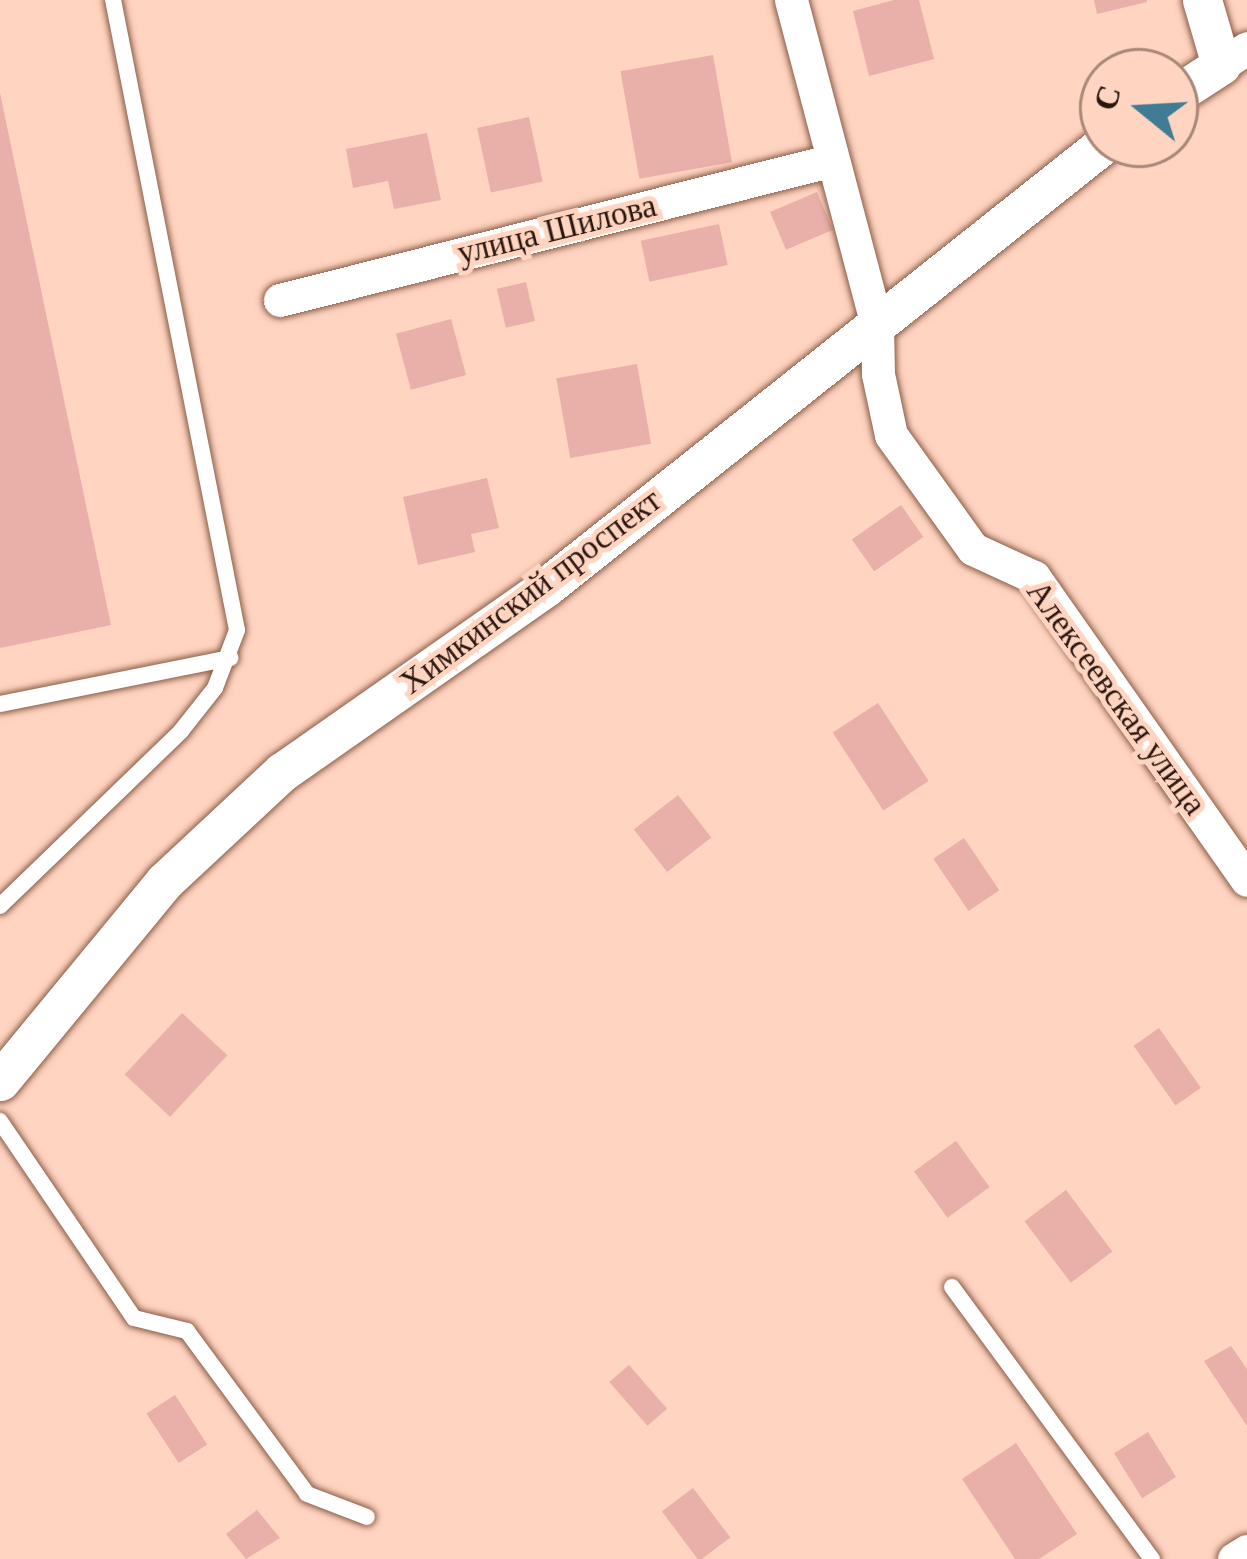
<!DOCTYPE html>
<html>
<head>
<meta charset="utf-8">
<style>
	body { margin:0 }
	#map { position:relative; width:1247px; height:1559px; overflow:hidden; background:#ffd4c0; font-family:Georgia,serif }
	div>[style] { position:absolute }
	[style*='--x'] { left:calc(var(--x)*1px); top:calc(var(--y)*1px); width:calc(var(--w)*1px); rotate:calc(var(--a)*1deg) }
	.building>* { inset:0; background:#e9afa9; transform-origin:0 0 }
	.roads { filter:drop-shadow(0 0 3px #8b5d48) drop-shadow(0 0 3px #8b5d48) }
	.service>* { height:16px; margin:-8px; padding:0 8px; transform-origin:8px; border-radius:8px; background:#fff }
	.minor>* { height:33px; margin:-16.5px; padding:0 16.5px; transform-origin:16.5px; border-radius:16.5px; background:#fff }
	.tertiary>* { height:39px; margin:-19.5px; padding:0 19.5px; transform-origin:19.5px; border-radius:19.5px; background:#fff }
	span { translate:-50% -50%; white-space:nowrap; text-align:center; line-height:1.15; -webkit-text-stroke:10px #ffd4c0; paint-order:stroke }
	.street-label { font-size:33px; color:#29160e }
	.north { position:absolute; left:1079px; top:48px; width:120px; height:120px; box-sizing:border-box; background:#ffd4c0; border:3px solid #a98879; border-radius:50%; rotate:288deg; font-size:33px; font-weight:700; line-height:48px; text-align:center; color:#29160e }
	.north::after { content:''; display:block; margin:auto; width:42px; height:54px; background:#407c93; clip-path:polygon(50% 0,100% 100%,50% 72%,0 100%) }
</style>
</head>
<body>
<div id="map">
	<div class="building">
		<i style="clip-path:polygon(894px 0,919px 0,934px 59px,869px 76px,853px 11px)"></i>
		<i style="clip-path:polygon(1094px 0,1147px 0,1147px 2px,1097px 14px)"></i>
		<i style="left:713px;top:55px;width:109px;height:94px;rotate:80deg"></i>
		<i style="clip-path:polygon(0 93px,111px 625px,0 648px)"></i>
		<i style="left:529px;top:117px;width:66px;height:53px;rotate:78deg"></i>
		<i style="clip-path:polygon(427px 133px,441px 200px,394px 209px,388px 181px,353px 188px,346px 149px)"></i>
		<i style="left:817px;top:192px;width:41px;height:51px;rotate:67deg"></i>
		<i style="left:719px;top:224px;width:42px;height:80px;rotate:78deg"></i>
		<i style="left:526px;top:282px;width:40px;height:30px;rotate:77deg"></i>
		<i style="left:451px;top:319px;width:58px;height:57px;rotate:75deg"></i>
		<i style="left:637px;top:364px;width:81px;height:82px;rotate:80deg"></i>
		<i style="clip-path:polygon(487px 478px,499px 528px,471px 534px,475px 552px,418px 565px,403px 497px)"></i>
		<i style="left:901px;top:505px;width:39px;height:60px;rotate:55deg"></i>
		<i style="left:878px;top:703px;width:93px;height:54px;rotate:57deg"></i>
		<i style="left:678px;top:795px;width:54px;height:56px;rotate:52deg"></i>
		<i style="left:964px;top:838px;width:63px;height:37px;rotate:56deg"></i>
		<i style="left:182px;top:1013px;width:62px;height:84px;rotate:43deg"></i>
		<i style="left:1159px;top:1028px;width:73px;height:31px;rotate:55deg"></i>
		<i style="left:956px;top:1141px;width:57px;height:52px;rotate:54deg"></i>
		<i style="left:1066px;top:1190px;width:77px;height:52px;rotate:53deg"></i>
		<i style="clip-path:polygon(1231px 1346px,1247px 1369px,1247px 1426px,1204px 1361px)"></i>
		<i style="left:629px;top:1365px;width:58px;height:26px;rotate:49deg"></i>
		<i style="left:175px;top:1395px;width:59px;height:34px;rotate:57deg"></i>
		<i style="left:1148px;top:1432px;width:53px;height:40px;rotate:58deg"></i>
		<i style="clip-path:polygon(1016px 1443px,1077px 1534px,1039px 1559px,1015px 1559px,962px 1479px)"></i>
		<i style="left:693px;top:1488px;width:62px;height:39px;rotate:53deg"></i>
		<i style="clip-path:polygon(257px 1510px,280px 1538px,246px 1559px,226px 1534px)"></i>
	</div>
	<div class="roads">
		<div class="service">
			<i style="--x:0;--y:704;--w:235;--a:-11.3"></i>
			<i style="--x:0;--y:906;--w:252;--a:-44"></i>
			<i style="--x:181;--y:731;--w:55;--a:-51.7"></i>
			<i style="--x:215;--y:688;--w:62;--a:-69.2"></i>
			<i style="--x:237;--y:630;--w:642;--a:-101.13"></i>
			<i style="--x:0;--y:1121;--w:238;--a:55.8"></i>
			<i style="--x:134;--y:1318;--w:55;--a:13.8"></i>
			<i style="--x:187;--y:1331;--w:202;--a:53.6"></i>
			<i style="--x:307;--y:1494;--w:64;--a:21"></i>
			<i style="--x:952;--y:1287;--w:338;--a:53.7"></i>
		</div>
		<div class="minor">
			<i style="--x:791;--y:0;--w:336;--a:75.2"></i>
			<i style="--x:877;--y:325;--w:49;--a:88.8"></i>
			<i style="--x:878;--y:374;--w:62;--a:78"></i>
			<i style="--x:891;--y:435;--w:140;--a:54.3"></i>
			<i style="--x:973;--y:549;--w:67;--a:24.7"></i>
			<i style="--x:1034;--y:577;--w:370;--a:54.9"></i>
			<i style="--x:1221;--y:65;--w:31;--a:-33"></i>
			<i style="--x:280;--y:300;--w:570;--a:-14.21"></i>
			<i style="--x:1234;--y:1559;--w:15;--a:-32"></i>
		</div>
		<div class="tertiary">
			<i style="--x:1175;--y:95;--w:55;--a:-33.1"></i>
			<i style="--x:1221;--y:65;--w:68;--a:-106.3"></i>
			<i style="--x:0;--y:1081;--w:259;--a:-50.5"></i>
			<i style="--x:165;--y:881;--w:160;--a:-43"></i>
			<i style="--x:282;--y:772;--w:322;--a:-35"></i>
			<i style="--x:546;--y:587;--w:712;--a:-38.45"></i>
		</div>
	</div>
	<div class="street-label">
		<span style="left:557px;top:230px;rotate:-14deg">улица Шилова</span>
		<span style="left:531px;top:592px;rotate:-37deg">Химкинский проспект</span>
		<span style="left:1116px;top:698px;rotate:54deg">Алексеевская улица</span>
	</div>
	<div class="north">С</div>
</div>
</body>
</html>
